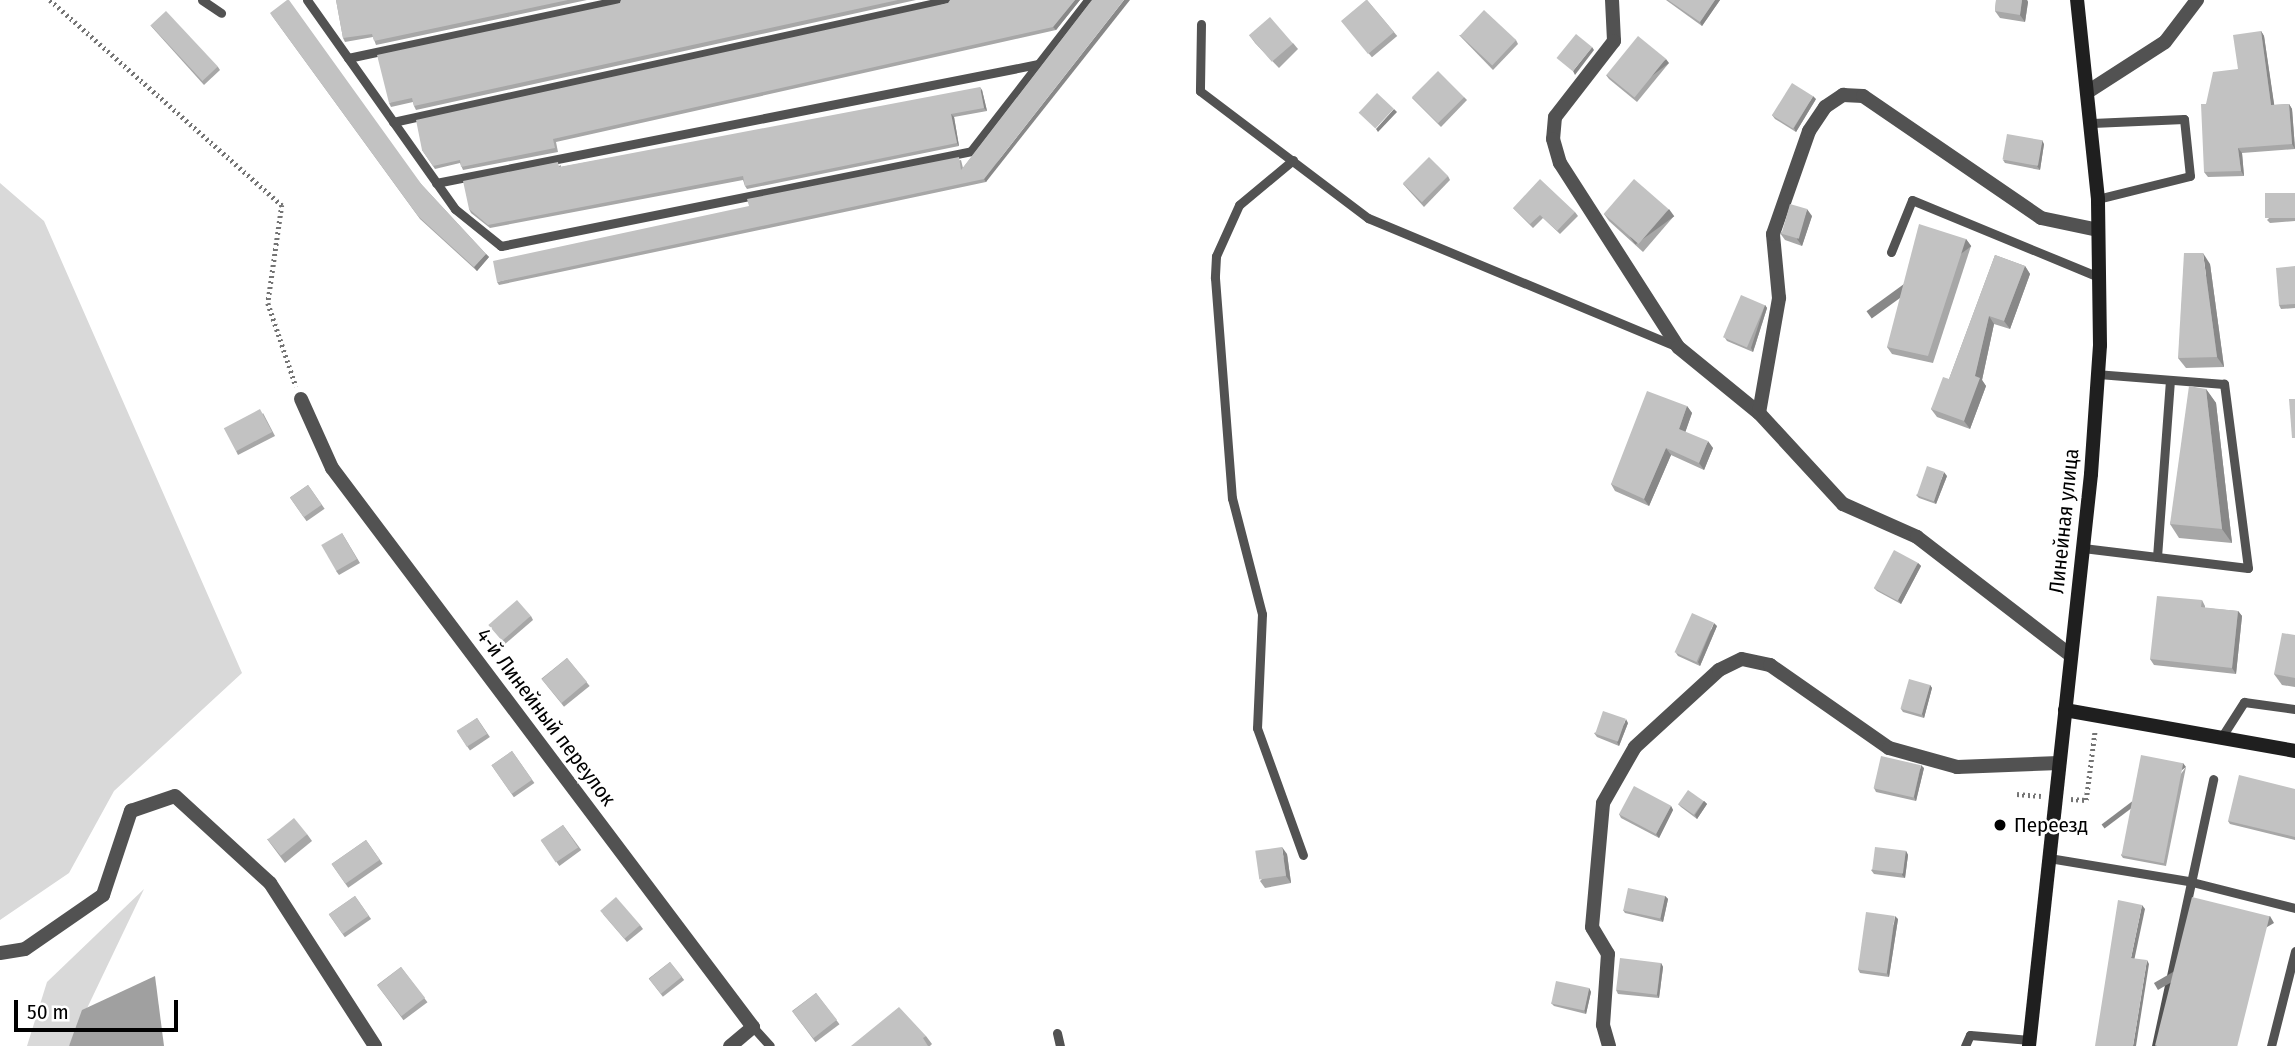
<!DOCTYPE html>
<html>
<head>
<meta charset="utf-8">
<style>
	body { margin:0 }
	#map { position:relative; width:2295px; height:1046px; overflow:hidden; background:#fff; font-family:"Fira Sans Condensed",sans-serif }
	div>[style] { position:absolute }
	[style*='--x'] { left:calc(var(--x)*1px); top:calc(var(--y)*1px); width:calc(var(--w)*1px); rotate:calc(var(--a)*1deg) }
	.green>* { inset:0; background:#d9d9d9 }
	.water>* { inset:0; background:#a0a0a0 }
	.path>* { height:4.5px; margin-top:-2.25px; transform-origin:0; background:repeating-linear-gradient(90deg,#747474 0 2px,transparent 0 5.5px) }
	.lane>* { height:9px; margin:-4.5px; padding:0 4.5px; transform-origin:4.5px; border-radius:4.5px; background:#525252 }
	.street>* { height:14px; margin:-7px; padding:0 7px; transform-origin:7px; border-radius:7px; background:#525252 }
	.secondary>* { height:14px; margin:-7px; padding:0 7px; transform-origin:7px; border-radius:7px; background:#1f1f1f }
	.wall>* { inset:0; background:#a7a7a7; transform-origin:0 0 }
	.shaded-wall>* { inset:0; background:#888; transform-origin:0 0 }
	.building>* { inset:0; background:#c2c2c2; transform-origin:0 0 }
	.dots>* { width:19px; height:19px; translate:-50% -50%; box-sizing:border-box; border:4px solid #fff; border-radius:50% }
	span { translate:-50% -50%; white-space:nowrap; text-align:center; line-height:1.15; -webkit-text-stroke:5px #fff; paint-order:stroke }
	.street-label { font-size:21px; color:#000 }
	.poi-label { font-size:21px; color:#000 }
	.left { translate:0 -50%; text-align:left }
	.scale { position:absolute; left:14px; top:1000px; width:164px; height:32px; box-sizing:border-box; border:4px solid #000; border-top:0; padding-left:9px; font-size:21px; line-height:24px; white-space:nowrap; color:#000; -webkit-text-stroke:5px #fff; paint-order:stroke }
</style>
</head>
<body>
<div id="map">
	<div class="green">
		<i style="clip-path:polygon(0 183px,44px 221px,242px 673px,114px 791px,69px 873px,0 920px)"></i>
		<i style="clip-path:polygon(144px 889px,69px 1046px,27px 1046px,47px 982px)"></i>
	</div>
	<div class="water">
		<i style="clip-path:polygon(155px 976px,164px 1046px,69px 1046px,82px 1010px)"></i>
	</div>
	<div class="path">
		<i style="--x:50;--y:0;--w:310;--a:41.5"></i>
		<i style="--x:282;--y:205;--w:99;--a:98.1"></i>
		<i style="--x:268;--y:303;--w:88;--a:71.4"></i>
		<i style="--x:2017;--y:794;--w:24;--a:5"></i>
		<i style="--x:2071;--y:799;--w:15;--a:4"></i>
		<i style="--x:2086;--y:800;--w:71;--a:-82.7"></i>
	</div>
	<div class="lane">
		<i style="--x:202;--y:0;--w:23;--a:34"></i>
		<i style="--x:307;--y:0;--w:256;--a:54.7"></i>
		<i style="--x:455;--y:209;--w:59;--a:38.8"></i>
		<i style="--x:501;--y:246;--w:480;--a:-11.4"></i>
		<i style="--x:971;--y:151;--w:191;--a:-52.2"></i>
		<i style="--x:1201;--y:24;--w:67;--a:90.9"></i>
		<i style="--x:1200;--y:91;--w:211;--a:37.1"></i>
		<i style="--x:1368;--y:218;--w:334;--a:22.6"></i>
		<i style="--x:348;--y:58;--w:279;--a:-12"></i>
		<i style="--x:393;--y:122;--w:569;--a:-12.38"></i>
		<i style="--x:2092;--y:123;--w:92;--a:-2.5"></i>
		<i style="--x:2184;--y:119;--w:57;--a:84"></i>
		<i style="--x:2190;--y:176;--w:95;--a:166"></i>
		<i style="--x:1293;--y:160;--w:70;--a:140.2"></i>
		<i style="--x:1239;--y:205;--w:56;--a:114.3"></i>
		<i style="--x:1216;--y:256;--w:22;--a:93"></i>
		<i style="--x:1215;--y:278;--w:221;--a:85.6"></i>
		<i style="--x:1232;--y:498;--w:120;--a:75.5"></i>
		<i style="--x:1262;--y:614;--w:114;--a:92.5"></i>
		<i style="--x:1257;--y:728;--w:135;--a:70.1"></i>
		<i style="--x:436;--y:183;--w:614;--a:-11.18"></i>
		<i style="--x:1891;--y:252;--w:56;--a:-68"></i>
		<i style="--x:1912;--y:200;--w:202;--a:22.4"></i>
		<i style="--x:2083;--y:548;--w:166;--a:6.9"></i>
		<i style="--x:2248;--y:568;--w:186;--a:-97.4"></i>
		<i style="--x:2224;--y:384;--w:126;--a:-175.5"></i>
		<i style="--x:2157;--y:557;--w:177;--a:-85.8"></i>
		<i style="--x:2221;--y:738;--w:43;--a:-57.4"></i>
		<i style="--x:2244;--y:702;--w:51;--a:7.8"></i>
		<i style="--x:2049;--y:858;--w:141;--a:9.4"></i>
		<i style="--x:2188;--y:881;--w:110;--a:14.2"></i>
		<i style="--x:753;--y:1027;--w:25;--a:48"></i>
		<i style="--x:1057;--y:1033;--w:13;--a:77"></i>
		<i style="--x:1965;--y:1046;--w:12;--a:-66"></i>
		<i style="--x:1970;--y:1035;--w:60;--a:4.8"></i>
		<i style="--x:2156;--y:1046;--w:273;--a:-77.9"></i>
		<i style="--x:2271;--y:1046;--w:98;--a:-75.8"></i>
	</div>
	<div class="street">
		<i style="--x:1612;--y:0;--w:41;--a:87.2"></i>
		<i style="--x:1614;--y:41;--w:96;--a:127.8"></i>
		<i style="--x:1555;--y:117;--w:22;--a:95"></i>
		<i style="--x:1553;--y:139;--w:25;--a:74"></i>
		<i style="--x:1560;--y:163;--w:219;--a:57.3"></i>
		<i style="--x:1678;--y:347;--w:104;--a:39.2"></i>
		<i style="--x:1759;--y:413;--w:124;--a:47.3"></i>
		<i style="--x:1843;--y:504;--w:81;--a:24"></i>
		<i style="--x:1917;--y:537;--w:193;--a:37.6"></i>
		<i style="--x:2089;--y:91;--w:90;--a:-32.8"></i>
		<i style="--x:2165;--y:42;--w:53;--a:-52.7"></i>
		<i style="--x:301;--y:399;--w:76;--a:65.8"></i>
		<i style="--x:332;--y:468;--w:700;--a:53.02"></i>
		<i style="--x:753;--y:1027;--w:30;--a:140"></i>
		<i style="--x:1759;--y:413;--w:117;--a:-80.1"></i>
		<i style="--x:1779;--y:298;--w:64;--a:-95.4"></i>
		<i style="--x:1773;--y:234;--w:109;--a:-70.7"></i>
		<i style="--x:1809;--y:131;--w:29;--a:-56"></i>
		<i style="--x:1825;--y:107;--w:22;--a:-34"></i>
		<i style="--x:1843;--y:95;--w:20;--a:3"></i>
		<i style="--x:1863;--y:96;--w:216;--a:34.4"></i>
		<i style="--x:2041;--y:218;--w:58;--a:11.9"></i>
		<i style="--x:0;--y:953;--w:25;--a:-9"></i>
		<i style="--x:25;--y:949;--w:95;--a:-34.7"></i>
		<i style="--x:103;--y:895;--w:89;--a:-71.6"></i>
		<i style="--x:131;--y:811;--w:46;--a:-18.8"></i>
		<i style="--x:175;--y:796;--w:129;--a:42.5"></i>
		<i style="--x:270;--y:883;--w:194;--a:57.2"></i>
		<i style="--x:1609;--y:1046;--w:22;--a:-106"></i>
		<i style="--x:1603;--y:1025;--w:71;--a:-86"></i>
		<i style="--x:1608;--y:954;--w:31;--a:-121"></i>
		<i style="--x:1592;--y:927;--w:124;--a:-84.9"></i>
		<i style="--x:1603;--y:803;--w:64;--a:-60.3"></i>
		<i style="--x:1635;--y:747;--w:114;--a:-42.5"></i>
		<i style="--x:1719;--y:670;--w:25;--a:-26"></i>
		<i style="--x:1742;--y:659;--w:29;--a:12"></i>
		<i style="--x:1770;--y:665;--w:145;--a:34.9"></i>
		<i style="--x:1889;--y:748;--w:71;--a:15.6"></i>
		<i style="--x:1957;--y:767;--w:102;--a:-2.2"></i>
	</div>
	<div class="secondary">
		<i style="--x:2065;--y:710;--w:234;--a:10.1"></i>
		<i style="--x:2029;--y:1046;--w:575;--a:-83.81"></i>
		<i style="--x:2091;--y:474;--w:129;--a:-86"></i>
		<i style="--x:2100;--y:345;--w:146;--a:-90.8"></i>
		<i style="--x:2098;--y:199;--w:200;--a:-96"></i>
	</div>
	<div class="wall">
		<i style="clip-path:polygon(336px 0,587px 0,376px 45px,373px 37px,345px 42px,343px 38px)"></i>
		<i style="clip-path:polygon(621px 0,916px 0,416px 110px,414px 106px,413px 102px,391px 107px,389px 103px,620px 3px)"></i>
		<i style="clip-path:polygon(1080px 0,1056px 30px,556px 142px,558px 152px,463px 170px,460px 163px,435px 169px,422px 150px,948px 3px)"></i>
		<i style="clip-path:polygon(1092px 0,986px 182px,499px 285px,497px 282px,961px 160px,963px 168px)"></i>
		<i style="left:1367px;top:0;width:47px;height:33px;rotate:50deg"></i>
		<i style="clip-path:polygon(1666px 0,1720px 0,1702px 26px)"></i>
		<i style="clip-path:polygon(1996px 0,2027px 0,2028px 2px,2025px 22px,2000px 18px,1995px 11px)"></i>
		<i style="clip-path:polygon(270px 13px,422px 185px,486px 254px,489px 257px,477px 271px,420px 219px)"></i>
		<i style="clip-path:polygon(150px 25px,218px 67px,220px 70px,204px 85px)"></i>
		<i style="clip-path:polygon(2261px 31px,2264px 36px,2274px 105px,2289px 104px,2292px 109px,2295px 149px,2242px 153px,2244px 176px,2208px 177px,2204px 172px,2206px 104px,2238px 69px)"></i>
		<i style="clip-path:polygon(1459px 35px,1516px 40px,1518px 44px,1493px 70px)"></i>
		<i style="clip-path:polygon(1250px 36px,1293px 43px,1298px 49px,1279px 68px,1255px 43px)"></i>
		<i style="clip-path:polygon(1669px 63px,1637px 102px,1609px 79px,1606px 75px)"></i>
		<i style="clip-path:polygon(982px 90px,987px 111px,954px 117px,959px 146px,747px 189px,745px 186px,743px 180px,490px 228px,471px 213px,469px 209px,561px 165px,561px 167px)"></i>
		<i style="clip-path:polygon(1464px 97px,1467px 100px,1441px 127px,1412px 98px)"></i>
		<i style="clip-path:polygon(1816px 99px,1796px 132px,1775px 119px,1772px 115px)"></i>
		<i style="clip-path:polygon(2044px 144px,2040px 170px,2005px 163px,2003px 160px)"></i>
		<i style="clip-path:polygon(1448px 176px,1450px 180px,1424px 207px,1403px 184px)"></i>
		<i style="clip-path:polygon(2295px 193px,2295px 221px,2270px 223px,2267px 220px)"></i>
		<i style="clip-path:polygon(1513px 208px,1575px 212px,1578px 216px,1560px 234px,1543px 218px,1533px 228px)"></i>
		<i style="clip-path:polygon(1604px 214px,1674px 216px,1643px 252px,1609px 221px)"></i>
		<i style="clip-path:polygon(1812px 216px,1802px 246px,1785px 240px,1780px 233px)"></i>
		<i style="clip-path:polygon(1966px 239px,1971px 246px,1933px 363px,1892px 354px,1887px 347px)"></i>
		<i style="clip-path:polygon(1995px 255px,2025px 266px,2030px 274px,2010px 329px,1994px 324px,1982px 380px,1986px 386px,1970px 429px,1937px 417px,1931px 409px,1949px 379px)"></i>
		<i style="clip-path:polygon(2210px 264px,2224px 367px,2186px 368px,2178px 358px)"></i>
		<i style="clip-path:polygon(2295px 266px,2295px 308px,2281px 309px,2279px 305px)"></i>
		<i style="clip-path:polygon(1765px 305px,1767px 308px,1753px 352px,1727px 341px,1725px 338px)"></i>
		<i style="clip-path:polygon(2206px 389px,2216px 403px,2232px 543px,2179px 538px,2170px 524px)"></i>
		<i style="clip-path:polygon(1687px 406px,1692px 413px,1685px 432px,1713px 448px,1704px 470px,1671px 455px,1649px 506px,1615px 491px,1611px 484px)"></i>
		<i style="clip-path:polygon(263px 413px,275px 436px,238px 455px,236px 451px)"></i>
		<i style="clip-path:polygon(1947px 476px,1936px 504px,1919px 498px,1916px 495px)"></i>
		<i style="left:308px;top:485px;width:29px;height:22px;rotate:55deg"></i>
		<i style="clip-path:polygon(342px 533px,360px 563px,339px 575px,336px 571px)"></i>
		<i style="clip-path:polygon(1918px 563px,1921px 566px,1901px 604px,1877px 591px,1874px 588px)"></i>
		<i style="clip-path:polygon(2202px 600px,2205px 606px,2205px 608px,2238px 611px,2242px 616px,2236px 674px,2154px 665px,2150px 659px)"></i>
		<i style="clip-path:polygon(531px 616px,533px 620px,505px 644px,491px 627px)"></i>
		<i style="clip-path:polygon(1717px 626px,1700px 666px,1678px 656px,1676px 653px)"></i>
		<i style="clip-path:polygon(2295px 635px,2295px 687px,2282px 685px,2274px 674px)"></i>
		<i style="left:567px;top:658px;width:36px;height:33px;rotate:51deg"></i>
		<i style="clip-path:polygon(1930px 685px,1932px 688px,1924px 718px,1903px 712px,1901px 709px)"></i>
		<i style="left:477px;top:718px;width:23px;height:24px;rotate:56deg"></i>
		<i style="clip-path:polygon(1628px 723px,1619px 746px,1597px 737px,1594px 733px)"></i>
		<i style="left:512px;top:751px;width:39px;height:25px;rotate:55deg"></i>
		<i style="clip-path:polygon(2186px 767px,2166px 866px,2123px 858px,2121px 855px)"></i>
		<i style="clip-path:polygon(1924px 768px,1916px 801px,1876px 792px,1874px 788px)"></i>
		<i style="clip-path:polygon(2295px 789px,2295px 840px,2230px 824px,2228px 821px)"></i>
		<i style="clip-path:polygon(1704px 801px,1707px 804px,1697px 819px,1681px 807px,1678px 804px)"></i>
		<i style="clip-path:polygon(1671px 806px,1673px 810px,1659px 838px,1621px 818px,1619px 814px)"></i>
		<i style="left:563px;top:825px;width:31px;height:27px;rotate:54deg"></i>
		<i style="clip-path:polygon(307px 834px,312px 841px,285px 863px,267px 839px)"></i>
		<i style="left:366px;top:840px;width:29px;height:42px;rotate:55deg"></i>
		<i style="clip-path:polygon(1906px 851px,1908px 855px,1905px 878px,1874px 874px,1871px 870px)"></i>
		<i style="clip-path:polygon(1287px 854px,1291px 883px,1265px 888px,1260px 881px)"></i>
		<i style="left:355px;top:896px;width:28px;height:32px;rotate:55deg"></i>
		<i style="clip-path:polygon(1665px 896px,1668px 899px,1663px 922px,1625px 913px,1623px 910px)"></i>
		<i style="clip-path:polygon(603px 914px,640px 925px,643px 929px,627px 942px)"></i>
		<i style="clip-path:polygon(1898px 919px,1889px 977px,1860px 973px,1858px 969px)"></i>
		<i style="left:670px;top:962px;width:23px;height:27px;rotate:52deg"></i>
		<i style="clip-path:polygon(1661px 963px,1663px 967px,1659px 998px,1618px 994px,1616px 990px)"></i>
		<i style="left:401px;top:967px;width:44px;height:30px;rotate:53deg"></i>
		<i style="clip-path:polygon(1589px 988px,1591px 992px,1586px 1014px,1554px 1006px,1551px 1003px)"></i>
		<i style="left:816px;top:993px;width:39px;height:30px;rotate:53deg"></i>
		<i style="clip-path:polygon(926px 1036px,932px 1044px,930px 1046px,851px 1046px)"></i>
	</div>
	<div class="shaded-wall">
		<i style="clip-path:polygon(1075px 0,1080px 0,1056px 30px,1053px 27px)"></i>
		<i style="clip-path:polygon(1124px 0,1130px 0,986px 182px,984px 179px)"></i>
		<i style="clip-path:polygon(1715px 0,1720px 0,1702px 26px,1700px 22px)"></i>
		<i style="clip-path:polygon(2022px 0,2027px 0,2028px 2px,2025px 22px,2020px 15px)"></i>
		<i style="clip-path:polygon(2261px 31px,2264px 36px,2275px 110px,2271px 105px)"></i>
		<i style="clip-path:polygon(1592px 47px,1594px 50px,1575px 75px,1573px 71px)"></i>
		<i style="left:1666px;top:59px;width:5px;height:50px;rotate:53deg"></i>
		<i style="clip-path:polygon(980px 87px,982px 90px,987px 111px,984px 108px)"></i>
		<i style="clip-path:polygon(1813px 96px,1816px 99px,1796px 132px,1794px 128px)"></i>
		<i style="clip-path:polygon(2289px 104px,2292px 109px,2295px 149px,2292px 144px)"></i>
		<i style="clip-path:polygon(1394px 109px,1397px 112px,1378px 132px,1376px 129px)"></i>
		<i style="clip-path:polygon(951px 114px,954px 117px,959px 146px,957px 143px)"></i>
		<i style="clip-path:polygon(2042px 140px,2044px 144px,2040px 170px,2037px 166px)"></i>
		<i style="clip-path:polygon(2238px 148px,2242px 153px,2244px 176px,2241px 171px)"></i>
		<i style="left:1669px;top:209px;width:9px;height:48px;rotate:54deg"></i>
		<i style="clip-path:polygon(1807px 209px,1812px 216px,1802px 246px,1797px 239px)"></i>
		<i style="left:1966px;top:239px;width:9px;height:123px;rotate:54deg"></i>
		<i style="clip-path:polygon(2203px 253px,2210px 264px,2224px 367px,2217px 357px)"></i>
		<i style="clip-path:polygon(486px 254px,489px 257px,477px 271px,474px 267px)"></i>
		<i style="clip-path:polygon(2025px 266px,2030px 274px,2010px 329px,2004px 321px)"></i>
		<i style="clip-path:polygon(1765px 305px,1767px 308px,1753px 352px,1751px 348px)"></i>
		<i style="clip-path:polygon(1989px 316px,1994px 324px,1982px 380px,1986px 386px,1970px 429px,1964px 421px)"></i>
		<i style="clip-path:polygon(2206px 389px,2216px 403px,2232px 543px,2222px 529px)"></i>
		<i style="clip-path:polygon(1687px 406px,1692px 413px,1684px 436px,1679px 429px)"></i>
		<i style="clip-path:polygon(1708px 441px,1713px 448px,1704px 470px,1699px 463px)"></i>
		<i style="clip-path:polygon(1666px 448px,1671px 455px,1649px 506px,1644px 499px)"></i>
		<i style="clip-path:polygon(1944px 472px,1947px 476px,1936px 504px,1934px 501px)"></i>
		<i style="clip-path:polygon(1918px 563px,1921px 566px,1901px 604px,1898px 600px)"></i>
		<i style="clip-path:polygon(2238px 611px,2242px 616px,2236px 674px,2232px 668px)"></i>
		<i style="clip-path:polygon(1714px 623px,1717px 626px,1700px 666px,1698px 662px)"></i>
		<i style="clip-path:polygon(1930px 685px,1932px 688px,1924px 718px,1922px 714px)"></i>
		<i style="clip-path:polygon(1626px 719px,1628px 723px,1619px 746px,1617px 742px)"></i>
		<i style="left:2183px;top:763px;width:5px;height:102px;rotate:53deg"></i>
		<i style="clip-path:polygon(1921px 765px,1924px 768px,1916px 801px,1914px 797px)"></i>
		<i style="clip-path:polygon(1704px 801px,1707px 804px,1697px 819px,1695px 815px)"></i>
		<i style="clip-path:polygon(1671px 806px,1673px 810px,1659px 838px,1656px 834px)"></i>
		<i style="clip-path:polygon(1282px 847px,1287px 854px,1291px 883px,1286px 876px)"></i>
		<i style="clip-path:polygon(1906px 851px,1908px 855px,1905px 878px,1902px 875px)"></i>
		<i style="clip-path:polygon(1665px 896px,1668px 899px,1663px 922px,1660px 918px)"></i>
		<i style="clip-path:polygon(2142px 905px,2145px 909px,2134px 961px,2131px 958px)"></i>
		<i style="clip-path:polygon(1895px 916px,1898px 919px,1889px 977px,1887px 973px)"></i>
		<i style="left:2270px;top:916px;width:8px;height:134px;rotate:60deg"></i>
		<i style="clip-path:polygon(2147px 960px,2149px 964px,2136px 1046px,2133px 1046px)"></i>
		<i style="clip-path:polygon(1661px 963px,1663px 967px,1659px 998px,1657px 995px)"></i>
		<i style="clip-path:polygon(1589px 988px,1591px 992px,1586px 1014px,1584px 1010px)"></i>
	</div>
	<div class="building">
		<i style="clip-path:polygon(287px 0,289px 0,422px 185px,486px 254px,474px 267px,418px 216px,270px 13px)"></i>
		<i style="clip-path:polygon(336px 0,568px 0,374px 41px,372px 34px,343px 38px)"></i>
		<i style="clip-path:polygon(621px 0,898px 0,414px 106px,412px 98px,389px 103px,377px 55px,620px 3px)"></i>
		<i style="clip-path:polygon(950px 0,1075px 0,1053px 27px,553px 139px,555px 148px,461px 167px,460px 160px,433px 166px,422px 150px,416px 120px,948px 3px)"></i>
		<i style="clip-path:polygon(1092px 0,1124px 0,984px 179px,497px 282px,493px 261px,749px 206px,747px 199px,959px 157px,961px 170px)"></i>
		<i style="clip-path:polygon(1366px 0,1367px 0,1394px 32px,1368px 54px,1341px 21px)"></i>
		<i style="clip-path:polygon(1668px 0,1715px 0,1700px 22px)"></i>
		<i style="clip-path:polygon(1996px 0,2022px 0,2020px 15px,1995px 11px)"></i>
		<i style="left:1484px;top:10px;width:44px;height:35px;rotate:43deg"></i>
		<i style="left:166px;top:11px;width:76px;height:21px;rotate:47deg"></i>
		<i style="left:1270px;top:17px;width:35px;height:28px;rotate:49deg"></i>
		<i style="clip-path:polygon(2261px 31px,2271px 105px,2289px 104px,2292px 144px,2238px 148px,2241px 171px,2204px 172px,2201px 104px,2206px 104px,2213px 72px,2238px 69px,2233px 35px)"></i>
		<i style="left:1576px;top:34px;width:21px;height:31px;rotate:39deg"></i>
		<i style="left:1638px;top:36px;width:36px;height:50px;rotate:39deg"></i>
		<i style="left:1438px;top:71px;width:37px;height:37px;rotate:45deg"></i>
		<i style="left:1792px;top:83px;width:25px;height:38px;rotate:32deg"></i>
		<i style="clip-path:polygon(980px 87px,984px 108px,951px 114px,957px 143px,745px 186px,743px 176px,488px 225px,469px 209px,463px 181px,558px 162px,559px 167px)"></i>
		<i style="left:1377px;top:93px;width:23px;height:27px;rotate:43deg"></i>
		<i style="left:2007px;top:134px;width:36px;height:26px;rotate:10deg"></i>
		<i style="left:1429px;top:157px;width:27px;height:37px;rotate:45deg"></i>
		<i style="clip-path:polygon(1540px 179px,1575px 212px,1557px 231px,1540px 215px,1530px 224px,1513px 208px)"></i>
		<i style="left:1634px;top:179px;width:46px;height:46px;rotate:41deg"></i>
		<i style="left:2295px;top:193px;width:25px;height:30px;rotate:90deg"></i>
		<i style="left:1790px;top:204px;width:18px;height:31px;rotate:16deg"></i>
		<i style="clip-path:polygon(1919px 224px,1966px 239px,1928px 356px,1887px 347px)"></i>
		<i style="clip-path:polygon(2184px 253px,2203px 253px,2217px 357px,2178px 358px)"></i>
		<i style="clip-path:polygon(1995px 255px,2025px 266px,2004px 321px,1989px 316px,1975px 376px,1980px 378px,1964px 421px,1931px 409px,1943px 377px,1949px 379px)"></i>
		<i style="clip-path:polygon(2295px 266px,2295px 304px,2279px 305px,2276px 268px)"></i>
		<i style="left:1741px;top:295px;width:26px;height:46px;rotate:23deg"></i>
		<i style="clip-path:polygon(2189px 386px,2206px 389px,2222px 529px,2170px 524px)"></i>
		<i style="clip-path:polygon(1647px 391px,1687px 406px,1679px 429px,1708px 441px,1699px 463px,1666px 448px,1644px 499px,1611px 484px)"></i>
		<i style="clip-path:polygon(2289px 399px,2295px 399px,2295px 438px,2292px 438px)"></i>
		<i style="left:260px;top:409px;width:26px;height:41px;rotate:62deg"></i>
		<i style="left:1927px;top:466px;width:18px;height:31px;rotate:19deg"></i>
		<i style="left:308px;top:485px;width:24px;height:22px;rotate:55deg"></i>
		<i style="left:342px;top:533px;width:30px;height:24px;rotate:60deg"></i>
		<i style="left:1894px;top:550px;width:27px;height:43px;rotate:28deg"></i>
		<i style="clip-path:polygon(2157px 596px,2202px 600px,2201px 607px,2238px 611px,2232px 668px,2150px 659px)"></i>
		<i style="left:517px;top:600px;width:21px;height:38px;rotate:49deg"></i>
		<i style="left:1692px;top:613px;width:24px;height:43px;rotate:24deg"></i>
		<i style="clip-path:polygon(2282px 633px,2295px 635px,2295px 678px,2274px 674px)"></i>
		<i style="left:567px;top:658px;width:31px;height:33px;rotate:50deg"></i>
		<i style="left:1909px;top:679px;width:22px;height:31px;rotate:16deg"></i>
		<i style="left:1603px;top:711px;width:24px;height:24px;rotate:19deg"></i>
		<i style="left:477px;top:718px;width:19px;height:24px;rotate:58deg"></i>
		<i style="left:512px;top:751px;width:35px;height:25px;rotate:55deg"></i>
		<i style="left:2141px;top:755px;width:43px;height:102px;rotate:11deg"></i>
		<i style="left:1881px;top:756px;width:41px;height:33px;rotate:13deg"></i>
		<i style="clip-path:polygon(2239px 775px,2295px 789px,2295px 837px,2228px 821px)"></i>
		<i style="left:1634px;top:786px;width:42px;height:32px;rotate:28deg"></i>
		<i style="left:1688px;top:790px;width:19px;height:17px;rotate:35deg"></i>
		<i style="left:294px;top:818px;width:21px;height:34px;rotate:51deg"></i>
		<i style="left:563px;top:825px;width:27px;height:27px;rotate:56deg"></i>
		<i style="left:366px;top:840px;width:24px;height:42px;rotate:55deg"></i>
		<i style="left:1282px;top:847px;width:29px;height:27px;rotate:82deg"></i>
		<i style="left:1875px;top:847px;width:31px;height:23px;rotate:7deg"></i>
		<i style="left:1628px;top:888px;width:38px;height:23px;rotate:12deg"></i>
		<i style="left:355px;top:896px;width:24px;height:32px;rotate:55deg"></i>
		<i style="left:616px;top:897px;width:37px;height:21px;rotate:49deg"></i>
		<i style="left:2192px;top:897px;width:80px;height:153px;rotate:14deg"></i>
		<i style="clip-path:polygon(2118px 900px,2142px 905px,2131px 958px,2147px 960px,2133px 1046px,2095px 1046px)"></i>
		<i style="left:1866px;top:912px;width:29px;height:58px;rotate:8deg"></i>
		<i style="left:1620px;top:958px;width:41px;height:32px;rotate:7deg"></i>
		<i style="left:670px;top:962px;width:19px;height:27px;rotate:51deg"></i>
		<i style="left:401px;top:967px;width:39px;height:30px;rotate:52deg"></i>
		<i style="left:1556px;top:981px;width:34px;height:23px;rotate:12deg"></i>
		<i style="left:816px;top:993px;width:34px;height:30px;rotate:52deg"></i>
		<i style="clip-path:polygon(899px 1007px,926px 1036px,923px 1038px,928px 1046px,851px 1046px)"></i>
	</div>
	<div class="dots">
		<i style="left:2000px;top:825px;background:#000"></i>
	</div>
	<div class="street-label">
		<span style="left:2064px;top:521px;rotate:-84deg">Линейная улица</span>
		<span style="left:546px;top:717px;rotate:53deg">4-й Линейный переулок</span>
	</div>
	<div class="poi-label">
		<span class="left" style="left:2014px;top:825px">Переезд</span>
	</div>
	<div class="scale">50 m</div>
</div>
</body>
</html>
